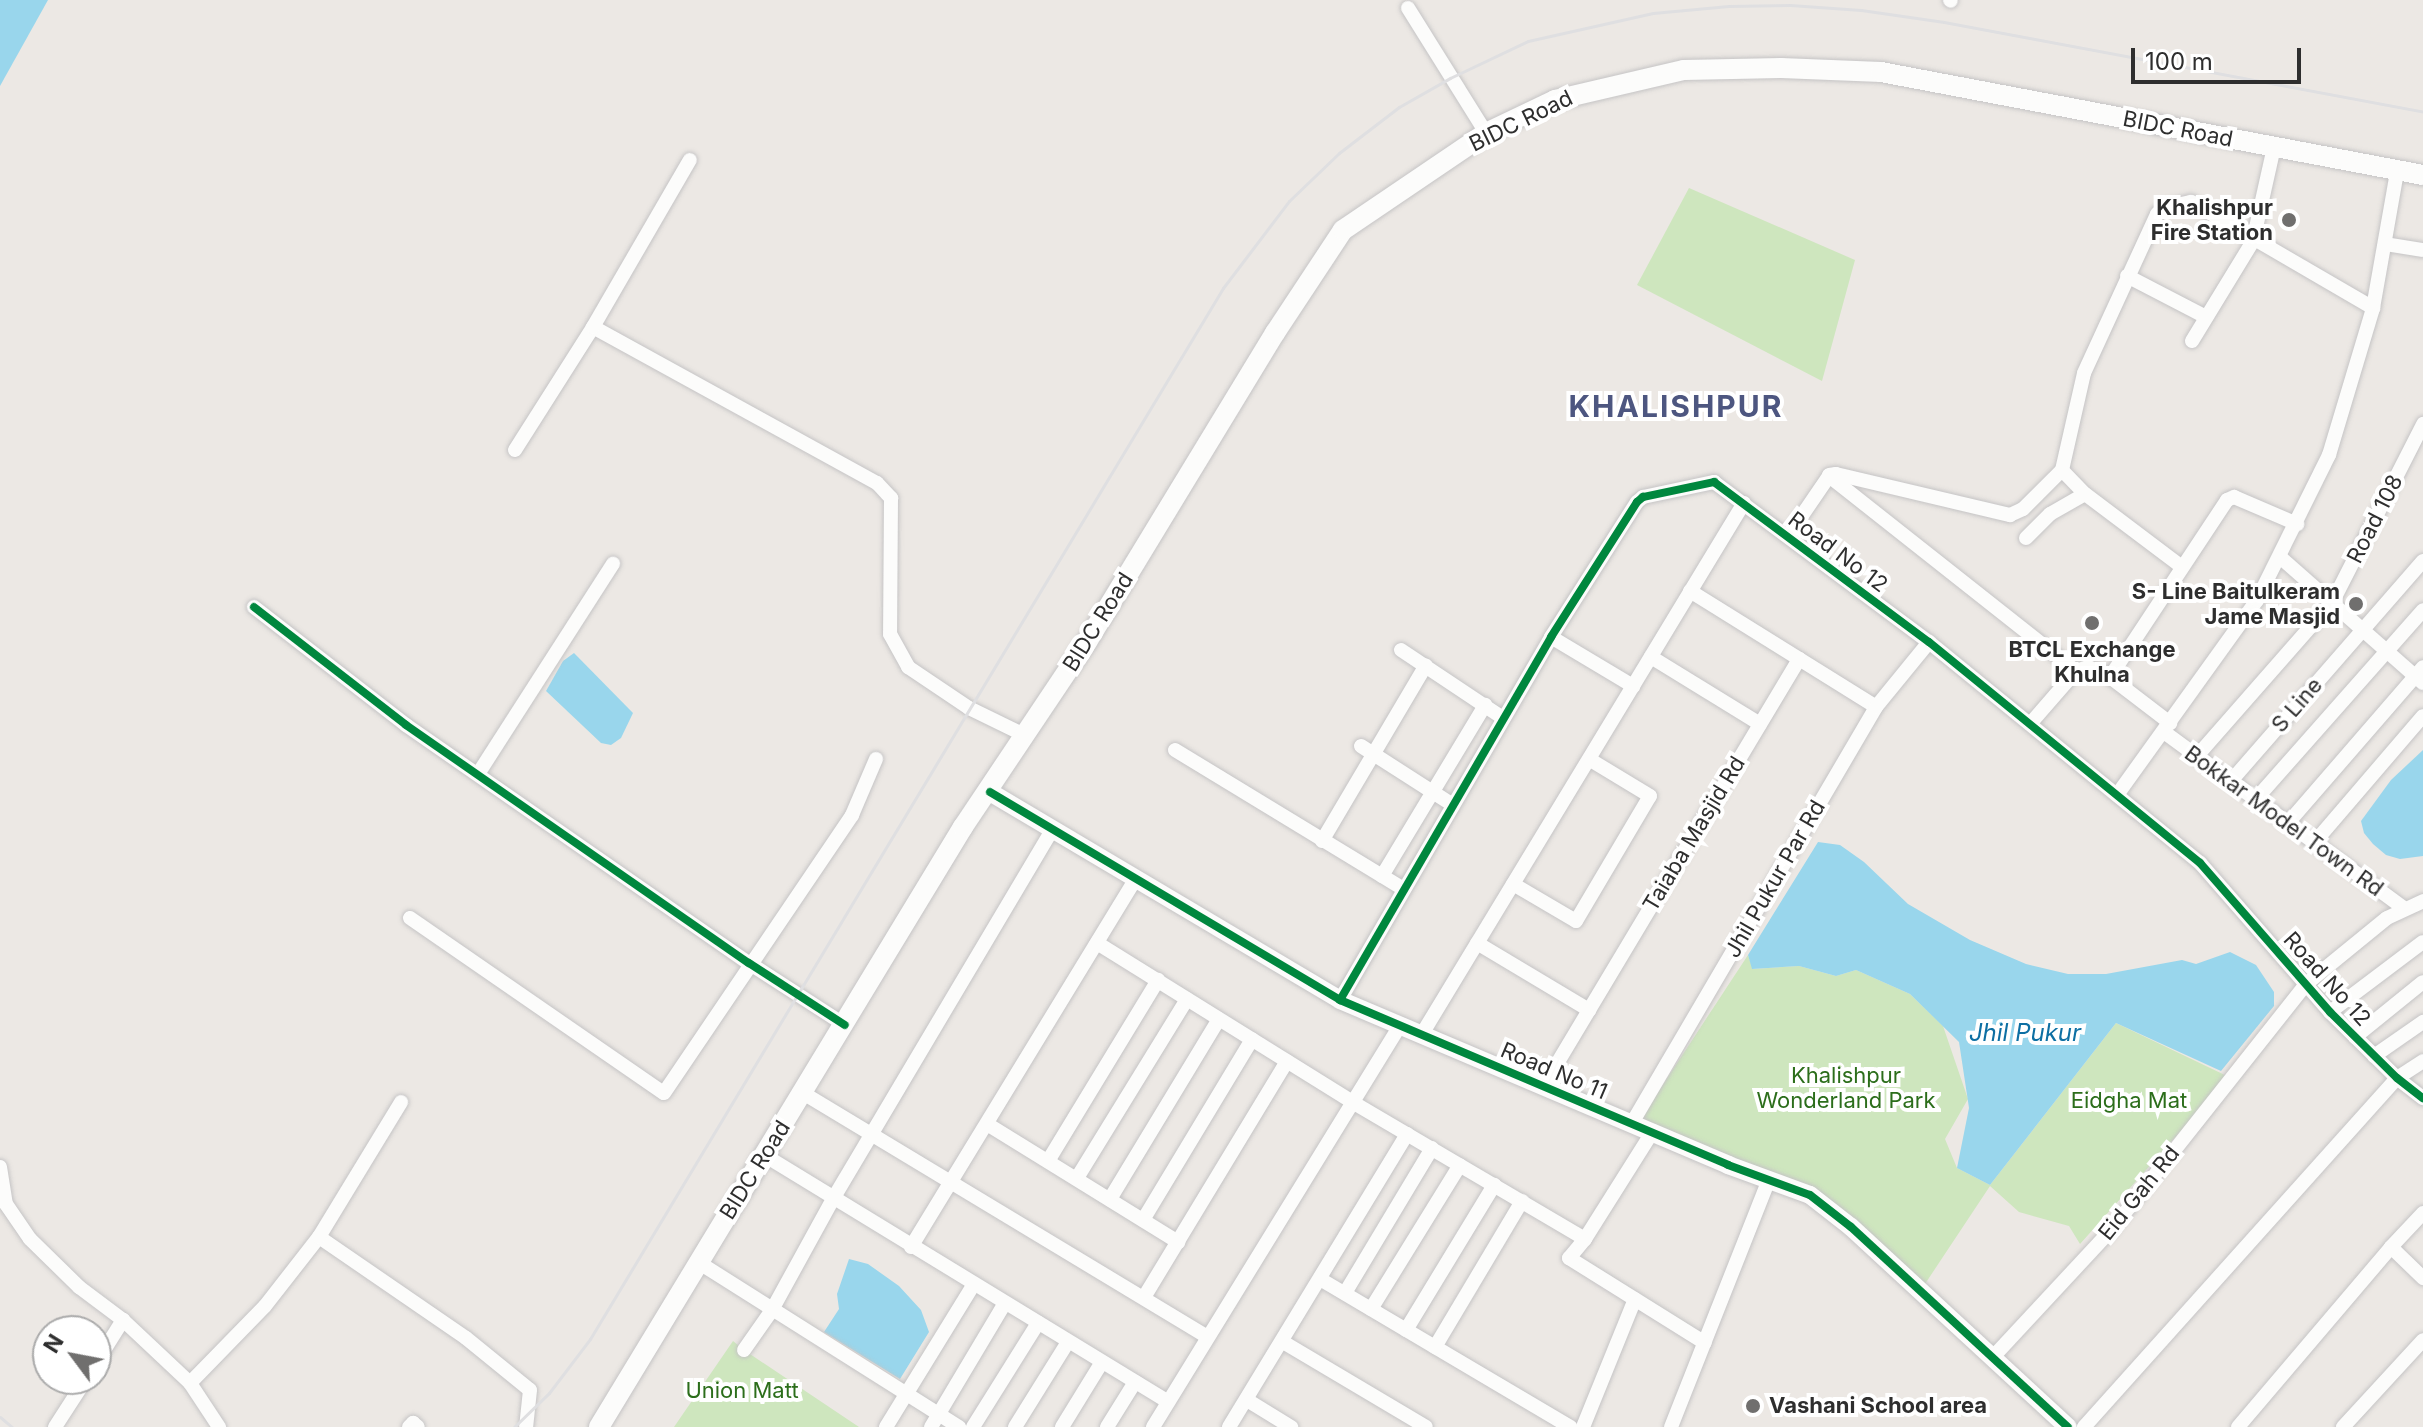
<!DOCTYPE html>
<html>
<head>
<meta charset="utf-8">
<style>
	body { margin:0 }
	#map { position:relative; width:2423px; height:1427px; overflow:hidden; background:#ece8e4; font-family:Inter,sans-serif }
	div>[style] { position:absolute }
	[style*='--x'] { left:calc(var(--x)*1px); top:calc(var(--y)*1px); width:calc(var(--w)*1px); rotate:calc(var(--a)*1deg) }
	.green>* { inset:0; background:#cee6be }
	.water>* { inset:0; background:#99d6ec }
	.roads { filter:drop-shadow(0 0 2px #c5c4c5) drop-shadow(0 0 2px #c5c4c5) }
	.minor>* { height:14px; margin:-7px; padding:0 7px; transform-origin:7px; border-radius:7px; background:#fcfcfb }
	.tertiary>* { height:18px; margin:-9px; padding:0 9px; transform-origin:9px; border-radius:9px; background:#fcfcfb }
	.secondary>* { height:20px; margin:-10px; padding:0 10px; transform-origin:10px; border-radius:10px; background:#fcfcfb }
	.rail>* { height:3px; margin:-1.5px; padding:0 1.5px; transform-origin:1.5px; border-radius:1.5px; background:#dfdfe1 }
	.cycleway>* { height:8px; margin:-4px; padding:0 4px; transform-origin:4px; border-radius:4px; background:#00873e }
	.dots>* { width:22px; height:22px; translate:-50% -50%; box-sizing:border-box; border:4px solid #fff; border-radius:50% }
	span { translate:-50% -50%; white-space:nowrap; text-align:center; line-height:1.15; -webkit-text-stroke:8px #fff; paint-order:stroke }
	.street-label { font-size:22px; color:#2e2e2e }
	.poi-label { font-size:22px; color:#2e2e2e; font-weight:700 }
	.right { translate:-100% -50%; text-align:right }
	.left { translate:0 -50%; text-align:left }
	.park-label { font-size:22px; color:#2c6e1b }
	.water-label { font-size:24px; color:#0d6fa3; font-style:italic }
	.district-label { font-size:30px; color:#4d5680; font-weight:700; letter-spacing:2px }
	.north { position:absolute; left:32px; top:1315px; width:80px; height:80px; box-sizing:border-box; background:#fff; border:2px solid #ababab; border-radius:50%; rotate:302deg; font-size:22px; font-weight:700; line-height:32px; text-align:center; color:#2e2e2e }
	.north::after { content:''; display:block; margin:auto; width:28px; height:36px; background:#706f6e; clip-path:polygon(50% 0,100% 100%,50% 72%,0 100%) }
	.scale { position:absolute; left:2131px; top:48px; width:170px; height:36px; box-sizing:border-box; border:4px solid #2e2e2e; border-top:0; padding-left:10px; font-size:24px; line-height:28px; white-space:nowrap; color:#2e2e2e; -webkit-text-stroke:6px #fff; paint-order:stroke }
</style>
</head>
<body>
<div id="map">
	<div class="green">
		<i style="clip-path:polygon(1689px 188px,1855px 260px,1822px 381px,1637px 285px)"></i>
		<i style="clip-path:polygon(1748px 955px,1753px 969px,1799px 966px,1836px 976px,1856px 970px,1910px 994px,1943px 1026px,1968px 1099px,1945px 1139px,1957px 1168px,1990px 1185px,2116px 1023px,2229px 1077px,2080px 1244px,2069px 1226px,2019px 1212px,1990px 1186px,1921px 1290px,1810px 1195px,1637px 1124px)"></i>
		<i style="clip-path:polygon(733px 1341px,744px 1350px,859px 1427px,674px 1427px)"></i>
	</div>
	<div class="water">
		<i style="clip-path:polygon(0 0,48px 0,0 86px)"></i>
		<i style="clip-path:polygon(574px 653px,633px 713px,621px 738px,611px 745px,601px 743px,546px 691px,563px 661px)"></i>
		<i style="clip-path:polygon(2423px 750px,2423px 856px,2400px 859px,2386px 855px,2373px 844px,2364px 833px,2361px 821px,2391px 780px)"></i>
		<i style="clip-path:polygon(1818px 842px,1840px 845px,1864px 862px,1908px 904px,1970px 940px,2026px 964px,2068px 974px,2106px 974px,2182px 960px,2196px 964px,2230px 952px,2256px 965px,2274px 992px,2274px 1006px,2221px 1071px,2116px 1023px,1990px 1185px,1957px 1168px,1969px 1108px,1959px 1042px,1910px 994px,1856px 970px,1836px 976px,1799px 966px,1752px 969px,1748px 955px)"></i>
		<i style="clip-path:polygon(849px 1259px,868px 1264px,899px 1286px,921px 1310px,929px 1332px,900px 1379px,824px 1332px,839px 1309px,837px 1294px)"></i>
	</div>
	<div class="roads">
		<div class="minor">
			<i style="--x:1950;--y:0;--w:1;--a:45"></i>
			<i style="--x:1408;--y:8;--w:147;--a:58"></i>
			<i style="--x:2385;--y:244;--w:38;--a:9"></i>
			<i style="--x:2127;--y:276;--w:89;--a:27.4"></i>
			<i style="--x:593;--y:327;--w:324;--a:28.8"></i>
			<i style="--x:877;--y:483;--w:21;--a:47"></i>
			<i style="--x:891;--y:498;--w:136;--a:90.4"></i>
			<i style="--x:890;--y:634;--w:38;--a:61"></i>
			<i style="--x:908;--y:667;--w:73;--a:33.9"></i>
			<i style="--x:969;--y:708;--w:61;--a:26.1"></i>
			<i style="--x:2192;--y:341;--w:117;--a:-58.6"></i>
			<i style="--x:2253;--y:241;--w:96;--a:-77.4"></i>
			<i style="--x:515;--y:450;--w:146;--a:-57.6"></i>
			<i style="--x:593;--y:327;--w:193;--a:-59.9"></i>
			<i style="--x:1829;--y:475;--w:7;--a:-8"></i>
			<i style="--x:1836;--y:474;--w:179;--a:13.3"></i>
			<i style="--x:2010;--y:515;--w:14;--a:-25"></i>
			<i style="--x:2023;--y:509;--w:55;--a:-45"></i>
			<i style="--x:1788;--y:536;--w:73;--a:-55.7"></i>
			<i style="--x:1829;--y:476;--w:315;--a:38.3"></i>
			<i style="--x:2026;--y:538;--w:34;--a:-45"></i>
			<i style="--x:2050;--y:514;--w:40;--a:-29.7"></i>
			<i style="--x:2281;--y:558;--w:189;--a:41.4"></i>
			<i style="--x:2182;--y:567;--w:121;--a:-143"></i>
			<i style="--x:2085;--y:494;--w:33;--a:-134"></i>
			<i style="--x:2062;--y:470;--w:99;--a:-77.2"></i>
			<i style="--x:2084;--y:373;--w:175;--a:-65.3"></i>
			<i style="--x:2157;--y:214;--w:8;--a:-45"></i>
			<i style="--x:2163;--y:208;--w:29;--a:-12"></i>
			<i style="--x:2191;--y:202;--w:211;--a:30.2"></i>
			<i style="--x:1690;--y:591;--w:219;--a:31.9"></i>
			<i style="--x:254;--y:607;--w:192;--a:37.8"></i>
			<i style="--x:406;--y:725;--w:417;--a:34.8"></i>
			<i style="--x:749;--y:963;--w:114;--a:32.9"></i>
			<i style="--x:1551;--y:637;--w:96;--a:30.9"></i>
			<i style="--x:1401;--y:650;--w:123;--a:33.7"></i>
			<i style="--x:1651;--y:657;--w:128;--a:31.6"></i>
			<i style="--x:2110;--y:677;--w:212;--a:-56.5"></i>
			<i style="--x:2227;--y:500;--w:8;--a:-23"></i>
			<i style="--x:2234;--y:497;--w:69;--a:23.2"></i>
			<i style="--x:2030;--y:724;--w:70;--a:-49"></i>
			<i style="--x:2076;--y:671;--w:13;--a:-18"></i>
			<i style="--x:2088;--y:667;--w:19;--a:21"></i>
			<i style="--x:2106;--y:674;--w:81;--a:37.4"></i>
			<i style="--x:2164;--y:732;--w:299;--a:36.3"></i>
			<i style="--x:1361;--y:746;--w:109;--a:32.7"></i>
			<i style="--x:1175;--y:750;--w:268;--a:31.3"></i>
			<i style="--x:2197;--y:756;--w:206;--a:-48.7"></i>
			<i style="--x:2333;--y:601;--w:199;--a:-63"></i>
			<i style="--x:478;--y:774;--w:250;--a:-57.3"></i>
			<i style="--x:2231;--y:781;--w:292;--a:-48.9"></i>
			<i style="--x:2117;--y:795;--w:240;--a:-54.3"></i>
			<i style="--x:2257;--y:600;--w:162;--a:-63.6"></i>
			<i style="--x:2329;--y:455;--w:153;--a:-73.3"></i>
			<i style="--x:2373;--y:308;--w:138;--a:-80"></i>
			<i style="--x:2256;--y:799;--w:252;--a:-48.5"></i>
			<i style="--x:2288;--y:823;--w:206;--a:-49.1"></i>
			<i style="--x:1322;--y:841;--w:204;--a:-59.4"></i>
			<i style="--x:2314;--y:843;--w:167;--a:-49.4"></i>
			<i style="--x:1382;--y:876;--w:200;--a:-58.9"></i>
			<i style="--x:1513;--y:884;--w:73;--a:30.4"></i>
			<i style="--x:1576;--y:921;--w:145;--a:-59.4"></i>
			<i style="--x:1650;--y:796;--w:71;--a:-148.8"></i>
			<i style="--x:410;--y:918;--w:308;--a:34.6"></i>
			<i style="--x:664;--y:1093;--w:336;--a:-55.9"></i>
			<i style="--x:852;--y:815;--w:61;--a:-66.8"></i>
			<i style="--x:1097;--y:943;--w:303;--a:31.9"></i>
			<i style="--x:1354;--y:1103;--w:268;--a:30.5"></i>
			<i style="--x:1477;--y:943;--w:131;--a:30.9"></i>
			<i style="--x:1340;--y:1000;--w:420;--a:-59.8"></i>
			<i style="--x:1551;--y:637;--w:160;--a:-57.5"></i>
			<i style="--x:1637;--y:502;--w:8;--a:-40"></i>
			<i style="--x:1643;--y:497;--w:73;--a:-11.9"></i>
			<i style="--x:1714;--y:482;--w:268;--a:36.7"></i>
			<i style="--x:1929;--y:642;--w:350;--a:39.2"></i>
			<i style="--x:2200;--y:863;--w:198;--a:48.9"></i>
			<i style="--x:2330;--y:1012;--w:94;--a:44.6"></i>
			<i style="--x:2397;--y:1078;--w:33;--a:38"></i>
			<i style="--x:2330;--y:1012;--w:116;--a:-37"></i>
			<i style="--x:1422;--y:1034;--w:621;--a:-58.77"></i>
			<i style="--x:2355;--y:1037;--w:87;--a:-39"></i>
			<i style="--x:2374;--y:1056;--w:60;--a:-34.8"></i>
			<i style="--x:1543;--y:1087;--w:499;--a:-59.1"></i>
			<i style="--x:803;--y:1093;--w:471;--a:31.1"></i>
			<i style="--x:1632;--y:1123;--w:482;--a:-59.6"></i>
			<i style="--x:1876;--y:707;--w:84;--a:-50.8"></i>
			<i style="--x:987;--y:1124;--w:225;--a:31.7"></i>
			<i style="--x:1653;--y:1131;--w:128;--a:122.2"></i>
			<i style="--x:1585;--y:1239;--w:25;--a:130"></i>
			<i style="--x:1569;--y:1258;--w:160;--a:32"></i>
			<i style="--x:764;--y:1155;--w:472;--a:31.4"></i>
			<i style="--x:1048;--y:1161;--w:212;--a:-58.7"></i>
			<i style="--x:0;--y:1167;--w:37;--a:81"></i>
			<i style="--x:6;--y:1204;--w:42;--a:55.6"></i>
			<i style="--x:30;--y:1239;--w:69;--a:44.4"></i>
			<i style="--x:79;--y:1287;--w:55;--a:36.9"></i>
			<i style="--x:123;--y:1320;--w:92;--a:43.2"></i>
			<i style="--x:190;--y:1383;--w:53;--a:56.6"></i>
			<i style="--x:1077;--y:1178;--w:210;--a:-58.4"></i>
			<i style="--x:1110;--y:1199;--w:210;--a:-58.8"></i>
			<i style="--x:2423;--y:1213;--w:47;--a:133.3"></i>
			<i style="--x:2391;--y:1247;--w:45;--a:44.1"></i>
			<i style="--x:1143;--y:1220;--w:211;--a:-58.9"></i>
			<i style="--x:319;--y:1237;--w:178;--a:34.5"></i>
			<i style="--x:466;--y:1338;--w:82;--a:39.1"></i>
			<i style="--x:530;--y:1390;--w:37;--a:96"></i>
			<i style="--x:911;--y:1247;--w:430;--a:-58.6"></i>
			<i style="--x:698;--y:1262;--w:309;--a:32.3"></i>
			<i style="--x:1320;--y:1279;--w:291;--a:30.6"></i>
			<i style="--x:1345;--y:1293;--w:169;--a:-59"></i>
			<i style="--x:1146;--y:1294;--w:272;--a:-58.8"></i>
			<i style="--x:1371;--y:1309;--w:169;--a:-58.3"></i>
			<i style="--x:1406;--y:1330;--w:170;--a:-58.7"></i>
			<i style="--x:1283;--y:1342;--w:166;--a:30.7"></i>
			<i style="--x:1435;--y:1347;--w:170;--a:-59.2"></i>
			<i style="--x:744;--y:1350;--w:49;--a:-55"></i>
			<i style="--x:772;--y:1310;--w:127;--a:-61.2"></i>
			<i style="--x:833;--y:1199;--w:430;--a:-59.3"></i>
			<i style="--x:1993;--y:1357;--w:175;--a:-47.1"></i>
			<i style="--x:2112;--y:1229;--w:313;--a:-51.6"></i>
			<i style="--x:2306;--y:984;--w:104;--a:-39.2"></i>
			<i style="--x:2387;--y:918;--w:40;--a:-25"></i>
			<i style="--x:96;--y:1363;--w:51;--a:-57.9"></i>
			<i style="--x:190;--y:1383;--w:107;--a:-45.8"></i>
			<i style="--x:265;--y:1306;--w:88;--a:-52"></i>
			<i style="--x:319;--y:1237;--w:158;--a:-58.7"></i>
			<i style="--x:1247;--y:1400;--w:52;--a:31.5"></i>
			<i style="--x:55;--y:1427;--w:57;--a:-57.1"></i>
			<i style="--x:409;--y:1427;--w:6;--a:-45"></i>
			<i style="--x:413;--y:1423;--w:6;--a:39"></i>
			<i style="--x:886;--y:1427;--w:168;--a:-58.4"></i>
			<i style="--x:931;--y:1427;--w:144;--a:-59.2"></i>
			<i style="--x:973;--y:1427;--w:123;--a:-58"></i>
			<i style="--x:1015;--y:1427;--w:100;--a:-58.1"></i>
			<i style="--x:1062;--y:1427;--w:76;--a:-58.4"></i>
			<i style="--x:1107;--y:1427;--w:53;--a:-58.1"></i>
			<i style="--x:1153;--y:1427;--w:473;--a:-58.4"></i>
			<i style="--x:1229;--y:1427;--w:343;--a:-58.7"></i>
			<i style="--x:1583;--y:1427;--w:138;--a:-67.9"></i>
			<i style="--x:1671;--y:1427;--w:266;--a:-68.4"></i>
			<i style="--x:2084;--y:1427;--w:469;--a:-48.1"></i>
			<i style="--x:2397;--y:1078;--w:31;--a:-33"></i>
			<i style="--x:2238;--y:1427;--w:236;--a:-49.6"></i>
			<i style="--x:2343;--y:1427;--w:118;--a:-47.4"></i>
		</div>
		<div class="tertiary">
			<i style="--x:990;--y:792;--w:407;--a:30.7"></i>
			<i style="--x:1340;--y:1000;--w:422;--a:23"></i>
			<i style="--x:1728;--y:1165;--w:87;--a:20.1"></i>
			<i style="--x:1810;--y:1195;--w:52;--a:38"></i>
			<i style="--x:1851;--y:1227;--w:295;--a:42.7"></i>
		</div>
		<div class="secondary">
			<i style="--x:599;--y:1427;--w:702;--a:-58.76"></i>
			<i style="--x:963;--y:827;--w:223;--a:-56.2"></i>
			<i style="--x:1087;--y:642;--w:362;--a:-58.7"></i>
			<i style="--x:1275;--y:333;--w:123;--a:-56.6"></i>
			<i style="--x:1343;--y:230;--w:173;--a:-34.1"></i>
			<i style="--x:1486;--y:133;--w:76;--a:-25.6"></i>
			<i style="--x:1555;--y:100;--w:132;--a:-13.1"></i>
			<i style="--x:1684;--y:70;--w:97;--a:-1.2"></i>
			<i style="--x:1781;--y:68;--w:100;--a:2.3"></i>
			<i style="--x:1881;--y:72;--w:552;--a:10.76"></i>
		</div>
	</div>
	<div class="rail">
		<i style="--x:0;--y:1417;--w:16;--a:40"></i>
		<i style="--x:514;--y:1427;--w:49;--a:-44.2"></i>
		<i style="--x:549;--y:1393;--w:68;--a:-52.8"></i>
		<i style="--x:590;--y:1339;--w:1227;--a:-58.94"></i>
		<i style="--x:1223;--y:288;--w:109;--a:-52.8"></i>
		<i style="--x:1289;--y:201;--w:69;--a:-43.8"></i>
		<i style="--x:1339;--y:153;--w:76;--a:-37.5"></i>
		<i style="--x:1399;--y:107;--w:59;--a:-29.6"></i>
		<i style="--x:1450;--y:78;--w:86;--a:-25.4"></i>
		<i style="--x:1528;--y:41;--w:128;--a:-12.6"></i>
		<i style="--x:1653;--y:13;--w:76;--a:-5.3"></i>
		<i style="--x:1729;--y:6;--w:61;--a:-0.9"></i>
		<i style="--x:1790;--y:5;--w:71;--a:4"></i>
		<i style="--x:1861;--y:10;--w:84;--a:8.2"></i>
		<i style="--x:1944;--y:22;--w:487;--a:10.6"></i>
	</div>
	<div class="cycleway">
		<i style="--x:254;--y:607;--w:192;--a:37.8"></i>
		<i style="--x:406;--y:725;--w:417;--a:34.8"></i>
		<i style="--x:749;--y:963;--w:114;--a:32.9"></i>
		<i style="--x:990;--y:792;--w:407;--a:30.7"></i>
		<i style="--x:1340;--y:1000;--w:422;--a:23"></i>
		<i style="--x:1728;--y:1165;--w:87;--a:20.1"></i>
		<i style="--x:1810;--y:1195;--w:52;--a:38"></i>
		<i style="--x:1851;--y:1227;--w:295;--a:42.7"></i>
		<i style="--x:1340;--y:1000;--w:420;--a:-59.8"></i>
		<i style="--x:1551;--y:637;--w:160;--a:-57.5"></i>
		<i style="--x:1637;--y:502;--w:8;--a:-40"></i>
		<i style="--x:1643;--y:497;--w:73;--a:-11.9"></i>
		<i style="--x:1714;--y:482;--w:268;--a:36.7"></i>
		<i style="--x:1929;--y:642;--w:350;--a:39.2"></i>
		<i style="--x:2200;--y:863;--w:198;--a:48.9"></i>
		<i style="--x:2330;--y:1012;--w:94;--a:44.6"></i>
		<i style="--x:2397;--y:1078;--w:33;--a:38"></i>
	</div>
	<div class="dots">
		<i style="left:2289px;top:220px;background:#706f6e"></i>
		<i style="left:2356px;top:604px;background:#706f6e"></i>
		<i style="left:2092px;top:623px;background:#706f6e"></i>
		<i style="left:1753px;top:1406px;background:#706f6e"></i>
	</div>
	<div class="street-label">
		<span style="left:1521px;top:121px;rotate:-26deg">BIDC Road</span>
		<span style="left:2178px;top:129px;rotate:11deg">BIDC Road</span>
		<span style="left:2375px;top:519px;rotate:-63deg">Road 108</span>
		<span style="left:1838px;top:552px;rotate:37deg">Road No 12</span>
		<span style="left:1098px;top:622px;rotate:-58deg">BIDC Road</span>
		<span style="left:2297px;top:705px;rotate:-49deg">S Line</span>
		<span style="left:2284px;top:821px;rotate:36deg">Bokkar Model Town Rd</span>
		<span style="left:1694px;top:834px;rotate:-59deg">Taiaba Masjid Rd</span>
		<span style="left:1775px;top:879px;rotate:-60deg">Jhil Pukur Par Rd</span>
		<span style="left:2327px;top:979px;rotate:48deg">Road No 12</span>
		<span style="left:1554px;top:1071px;rotate:23deg">Road No 11</span>
		<span style="left:755px;top:1170px;rotate:-58deg">BIDC Road</span>
		<span style="left:2139px;top:1193px;rotate:-51deg">Eid Gah Rd</span>
	</div>
	<div class="poi-label">
		<span class="right" style="left:2273px;top:220px">Khalishpur<br>Fire Station</span>
		<span class="right" style="left:2340px;top:604px">S- Line Baitulkeram<br>Jame Masjid</span>
		<span style="left:2092px;top:662px">BTCL Exchange<br>Khulna</span>
		<span class="left" style="left:1769px;top:1406px">Vashani School area</span>
	</div>
	<div class="park-label">
		<span style="left:1846px;top:1088px">Khalishpur<br>Wonderland Park</span>
		<span style="left:2129px;top:1101px">Eidgha Mat</span>
		<span style="left:742px;top:1391px">Union Matt</span>
	</div>
	<div class="water-label">
		<span style="left:2025px;top:1033px">Jhil Pukur</span>
	</div>
	<div class="district-label">
		<span style="left:1676px;top:406px">KHALISHPUR</span>
	</div>
	<div class="north">N</div>
	<div class="scale">100 m</div>
</div>
</body>
</html>
